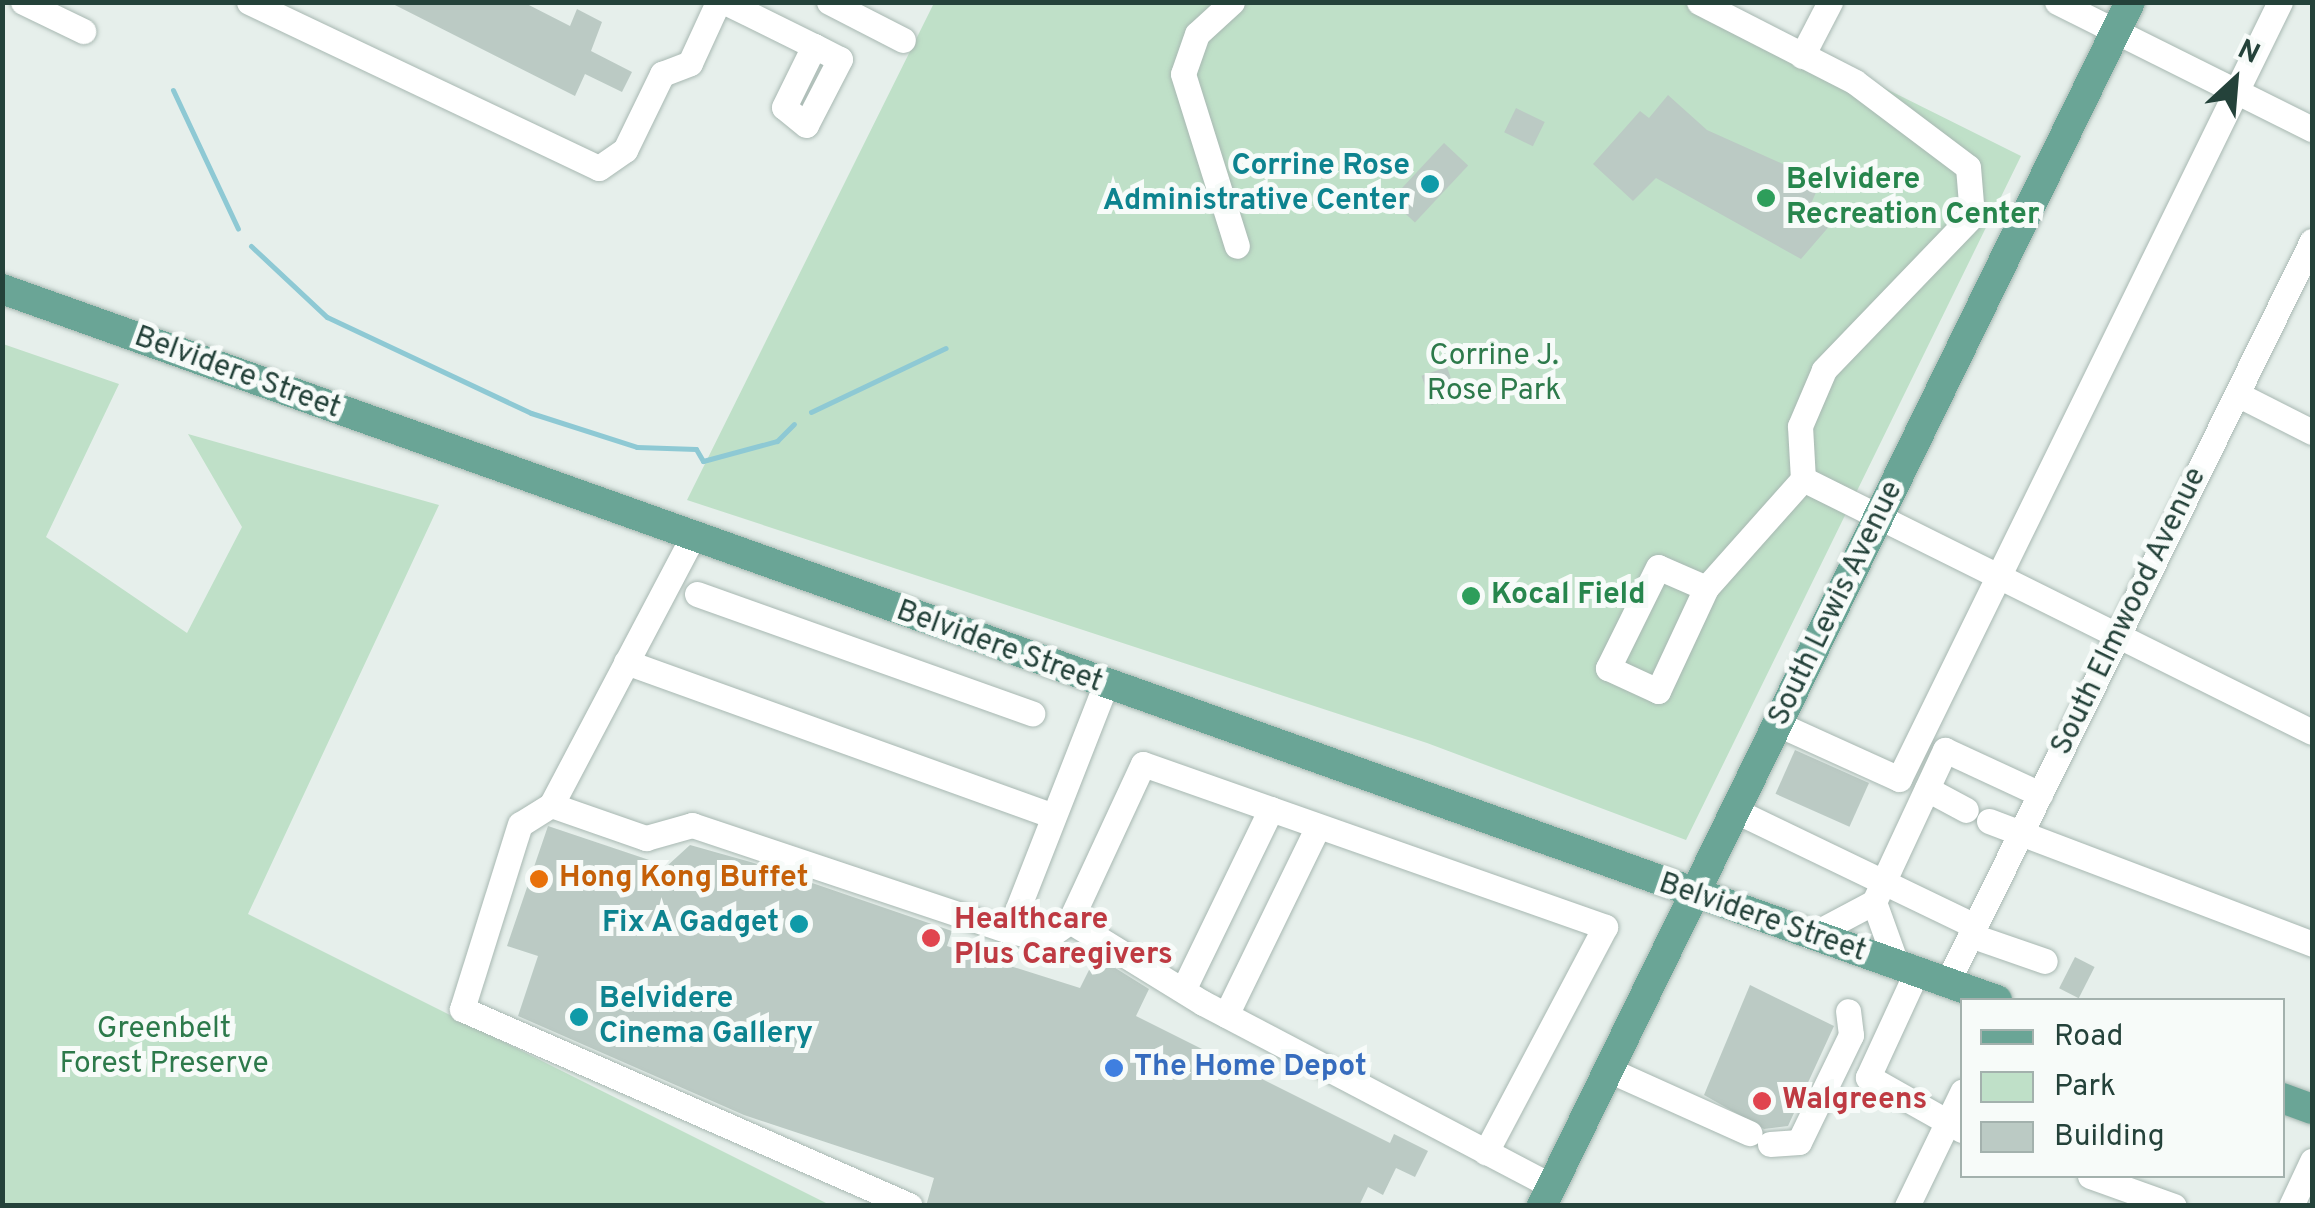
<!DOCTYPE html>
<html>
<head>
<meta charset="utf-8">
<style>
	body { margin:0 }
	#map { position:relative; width:2315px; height:1208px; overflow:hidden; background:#e6efeb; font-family:Overpass,sans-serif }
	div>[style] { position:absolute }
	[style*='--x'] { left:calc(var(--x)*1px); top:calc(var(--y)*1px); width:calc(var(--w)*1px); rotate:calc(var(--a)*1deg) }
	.green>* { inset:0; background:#bfe0c8 }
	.stream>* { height:5px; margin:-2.5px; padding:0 2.5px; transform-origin:2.5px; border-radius:2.5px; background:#8ec9d4 }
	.building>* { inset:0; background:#bbcac4; transform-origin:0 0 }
	.roads { filter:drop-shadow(0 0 2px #a8b8b2) drop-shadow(0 0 2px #a8b8b2) }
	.minor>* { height:25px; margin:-12.5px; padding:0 12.5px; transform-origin:12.5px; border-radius:12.5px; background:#fff }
	.major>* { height:30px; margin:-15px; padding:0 15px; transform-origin:15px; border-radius:15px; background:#6aa596 }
	.dots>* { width:28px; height:28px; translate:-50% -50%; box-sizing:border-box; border:5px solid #f7fbf9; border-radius:50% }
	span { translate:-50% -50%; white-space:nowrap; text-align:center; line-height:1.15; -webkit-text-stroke:10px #f7fbf9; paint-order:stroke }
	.culture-label { font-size:30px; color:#0d838f; font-weight:700 }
	.right { translate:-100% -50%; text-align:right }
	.left { translate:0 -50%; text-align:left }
	.leisure-label { font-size:30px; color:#27864d; font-weight:700 }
	.park-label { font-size:30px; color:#2d7a4b }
	.street-label { font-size:30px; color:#24423a }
	.food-label { font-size:30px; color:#c56008; font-weight:700 }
	.health-label { font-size:30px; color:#be3a42; font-weight:700 }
	.shop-label { font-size:30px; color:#366cbe; font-weight:700 }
	.frame { position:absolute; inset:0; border:5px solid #24423a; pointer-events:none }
	.legend { position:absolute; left:1960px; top:998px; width:325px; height:180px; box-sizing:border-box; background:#f7fbf9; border:2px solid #a3b1ad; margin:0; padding:12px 18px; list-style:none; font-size:30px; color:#24423a }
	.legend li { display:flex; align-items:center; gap:20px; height:50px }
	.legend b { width:50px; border:2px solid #a3b1ad }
	.north { position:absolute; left:2185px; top:30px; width:100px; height:100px; -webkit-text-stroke:8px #f7fbf9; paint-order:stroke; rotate:26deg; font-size:28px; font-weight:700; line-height:40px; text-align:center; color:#24423a }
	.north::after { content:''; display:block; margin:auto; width:35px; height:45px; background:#24423a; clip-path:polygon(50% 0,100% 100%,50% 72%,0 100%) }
</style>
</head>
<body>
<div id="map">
	<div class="green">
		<i style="clip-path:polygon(934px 3px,1714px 3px,2021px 156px,1686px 840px,1427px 743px,687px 500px)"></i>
		<i style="clip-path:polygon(3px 344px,119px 384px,46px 537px,187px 633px,242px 527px,188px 434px,439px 505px,248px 914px,830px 1205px,3px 1206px)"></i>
	</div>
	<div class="stream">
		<i style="--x:173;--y:90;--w:153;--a:64.9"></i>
		<i style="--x:251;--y:246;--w:104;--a:43.1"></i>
		<i style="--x:327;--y:317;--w:225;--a:25.2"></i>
		<i style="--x:531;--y:413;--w:111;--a:17.8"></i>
		<i style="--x:637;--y:447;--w:59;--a:1.9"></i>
		<i style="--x:696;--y:449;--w:14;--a:60"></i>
		<i style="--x:703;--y:461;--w:77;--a:-15.1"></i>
		<i style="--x:777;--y:441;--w:24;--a:-45"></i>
		<i style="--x:811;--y:412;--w:149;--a:-25.4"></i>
	</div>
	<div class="building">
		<i style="clip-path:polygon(389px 2px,523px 2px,570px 26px,577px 9px,602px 22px,591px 51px,632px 72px,622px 92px,585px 74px,575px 96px)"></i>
		<i style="clip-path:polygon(1668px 95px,1707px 130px,1821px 181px,1810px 206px,1832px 223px,1801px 259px,1656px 178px,1633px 201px,1593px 164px,1640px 111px,1649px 118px)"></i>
		<i style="left:1516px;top:108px;width:32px;height:27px;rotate:26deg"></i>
		<i style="left:1444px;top:143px;width:33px;height:78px;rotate:43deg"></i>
		<i style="left:1447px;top:367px;width:31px;height:27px;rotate:71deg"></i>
		<i style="left:1795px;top:750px;width:81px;height:48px;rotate:24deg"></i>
		<i style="clip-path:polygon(548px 826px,667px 866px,690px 845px,754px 863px,952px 931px,947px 946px,1080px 988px,1096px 956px,1149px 989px,1136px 1016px,1390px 1143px,1394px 1134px,1428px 1151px,1415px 1177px,1396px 1168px,1383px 1195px,1368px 1187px,1359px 1206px,926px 1206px,934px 1178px,744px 1115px,518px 1016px,538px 956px,507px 946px)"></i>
		<i style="left:2075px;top:957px;width:22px;height:35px;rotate:27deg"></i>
		<i style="clip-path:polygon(1750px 985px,1834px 1026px,1788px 1126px,1764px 1129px,1704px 1095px)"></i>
	</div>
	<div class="roads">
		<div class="minor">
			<i style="--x:23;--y:2;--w:67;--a:25.8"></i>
			<i style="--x:249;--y:2;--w:387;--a:25.4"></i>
			<i style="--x:599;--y:168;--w:32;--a:-35"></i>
			<i style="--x:625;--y:150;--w:85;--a:-64"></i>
			<i style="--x:662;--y:74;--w:30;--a:-21"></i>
			<i style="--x:690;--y:63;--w:67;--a:-65.3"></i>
			<i style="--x:725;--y:2;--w:99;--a:26.3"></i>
			<i style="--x:814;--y:46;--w:29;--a:27"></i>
			<i style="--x:840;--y:59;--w:74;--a:117.3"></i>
			<i style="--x:806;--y:125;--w:28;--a:-141"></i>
			<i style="--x:784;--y:107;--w:68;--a:-63.8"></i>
			<i style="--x:829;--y:2;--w:83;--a:27.2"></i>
			<i style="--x:1232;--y:2;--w:47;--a:137.6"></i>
			<i style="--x:1197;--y:34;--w:42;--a:109.3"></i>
			<i style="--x:1183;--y:74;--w:180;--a:72.6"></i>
			<i style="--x:1699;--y:2;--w:175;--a:27.1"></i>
			<i style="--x:1855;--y:82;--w:141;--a:37"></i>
			<i style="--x:1968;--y:167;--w:49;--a:85.3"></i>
			<i style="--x:1972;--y:216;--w:214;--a:133.9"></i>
			<i style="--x:1824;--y:370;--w:61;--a:113.2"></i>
			<i style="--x:1800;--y:426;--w:53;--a:86.8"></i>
			<i style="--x:2057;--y:2;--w:285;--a:26.5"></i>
			<i style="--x:1802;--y:56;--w:61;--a:-62.6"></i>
			<i style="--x:2237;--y:394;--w:84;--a:26.9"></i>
			<i style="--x:692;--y:538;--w:302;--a:117.8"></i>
			<i style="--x:551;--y:805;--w:36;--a:148"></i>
			<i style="--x:520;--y:824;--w:194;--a:107.4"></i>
			<i style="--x:462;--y:1009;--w:489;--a:23.7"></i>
			<i style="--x:1706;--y:588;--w:52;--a:-156.4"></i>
			<i style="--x:1658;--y:567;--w:113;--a:116.3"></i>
			<i style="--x:1608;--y:668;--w:55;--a:24.7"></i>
			<i style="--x:1658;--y:691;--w:114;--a:-65"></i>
			<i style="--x:1706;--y:588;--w:146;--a:-48.3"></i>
			<i style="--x:1803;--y:479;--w:568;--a:26.43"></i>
			<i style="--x:697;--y:594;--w:356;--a:19.6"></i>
			<i style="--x:626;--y:662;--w:453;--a:19.8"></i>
			<i style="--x:1778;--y:724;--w:133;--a:24.4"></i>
			<i style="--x:1899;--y:779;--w:865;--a:-63.88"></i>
			<i style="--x:1927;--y:789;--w:44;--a:28.3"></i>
			<i style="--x:551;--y:805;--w:101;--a:19.2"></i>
			<i style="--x:646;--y:838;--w:48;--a:-15.8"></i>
			<i style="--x:692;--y:825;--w:334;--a:18.5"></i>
			<i style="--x:1009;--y:931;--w:38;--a:11"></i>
			<i style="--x:1046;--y:938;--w:29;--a:-35"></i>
			<i style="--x:1070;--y:921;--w:156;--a:31.7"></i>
			<i style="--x:1203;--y:1003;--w:394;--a:27.7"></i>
			<i style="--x:1736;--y:811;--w:265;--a:25.7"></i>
			<i style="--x:1989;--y:821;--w:346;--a:20.8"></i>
			<i style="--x:1070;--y:921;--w:173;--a:-65.1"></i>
			<i style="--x:1143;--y:764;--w:490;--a:19.4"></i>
			<i style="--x:1605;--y:927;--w:255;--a:117.9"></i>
			<i style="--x:1009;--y:931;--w:263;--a:-68.6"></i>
			<i style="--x:1970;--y:935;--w:79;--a:19.1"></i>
			<i style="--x:1810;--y:936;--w:72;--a:-28"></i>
			<i style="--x:1897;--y:966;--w:68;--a:-109.8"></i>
			<i style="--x:1874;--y:902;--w:168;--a:-65"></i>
			<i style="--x:1945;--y:750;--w:105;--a:24.9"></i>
			<i style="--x:1916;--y:973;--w:115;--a:114.8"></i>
			<i style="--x:1868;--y:1077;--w:108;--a:29.4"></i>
			<i style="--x:1947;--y:983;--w:827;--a:-63.81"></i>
			<i style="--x:1184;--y:988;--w:199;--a:-64.1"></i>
			<i style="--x:1226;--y:1015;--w:210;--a:-64"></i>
			<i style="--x:1609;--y:1070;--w:154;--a:24.2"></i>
			<i style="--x:1770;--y:1144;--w:29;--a:-4"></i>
			<i style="--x:1799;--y:1142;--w:119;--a:-64.1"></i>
			<i style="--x:1851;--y:1035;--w:24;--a:-97"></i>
			<i style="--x:2090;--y:1176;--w:89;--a:19.7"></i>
			<i style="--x:1907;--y:1206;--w:127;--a:-64.2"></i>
			<i style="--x:2291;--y:1206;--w:50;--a:-65"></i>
		</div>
		<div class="major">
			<i style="--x:2;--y:289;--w:2118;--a:19.62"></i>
			<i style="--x:2282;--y:1098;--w:32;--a:20"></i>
			<i style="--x:1542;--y:1206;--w:1340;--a:-63.97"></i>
		</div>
	</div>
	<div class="dots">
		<i style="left:1430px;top:184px;background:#0f9aa8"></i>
		<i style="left:1766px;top:198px;background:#2e9e5b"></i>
		<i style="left:1471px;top:596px;background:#2e9e5b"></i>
		<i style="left:539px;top:879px;background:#e8710a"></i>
		<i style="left:799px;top:924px;background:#0f9aa8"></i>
		<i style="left:931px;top:938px;background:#e0444e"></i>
		<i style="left:579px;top:1017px;background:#0f9aa8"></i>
		<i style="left:1114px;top:1068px;background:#3f7fe0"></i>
		<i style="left:1762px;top:1101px;background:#e0444e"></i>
	</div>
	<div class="culture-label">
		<span class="right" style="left:1410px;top:184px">Corrine Rose<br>Administrative Center</span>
		<span class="right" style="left:779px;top:924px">Fix A Gadget</span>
		<span class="left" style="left:599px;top:1017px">Belvidere<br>Cinema Gallery</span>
	</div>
	<div class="leisure-label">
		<span class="left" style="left:1786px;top:198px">Belvidere<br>Recreation Center</span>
		<span class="left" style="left:1491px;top:596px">Kocal Field</span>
	</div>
	<div class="park-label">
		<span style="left:1494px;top:374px">Corrine J.<br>Rose Park</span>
		<span style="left:164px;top:1047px">Greenbelt<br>Forest Preserve</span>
	</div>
	<div class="street-label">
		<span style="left:237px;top:374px;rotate:20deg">Belvidere Street</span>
		<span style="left:1837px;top:604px;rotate:-64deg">South Lewis Avenue</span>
		<span style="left:2130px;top:612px;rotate:-64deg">South Elmwood Avenue</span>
		<span style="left:999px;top:648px;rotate:20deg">Belvidere Street</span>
		<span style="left:1762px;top:919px;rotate:19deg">Belvidere Street</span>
	</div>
	<div class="food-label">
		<span class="left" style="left:559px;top:879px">Hong Kong Buffet</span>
	</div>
	<div class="health-label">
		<span class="left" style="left:954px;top:938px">Healthcare<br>Plus Caregivers</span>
		<span class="left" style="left:1782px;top:1101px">Walgreens</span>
	</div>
	<div class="shop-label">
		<span class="left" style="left:1134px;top:1068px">The Home Depot</span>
	</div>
	<div class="frame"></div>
	<ul class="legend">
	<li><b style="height:12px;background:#6aa596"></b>Road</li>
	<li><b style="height:28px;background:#bfe0c8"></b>Park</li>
	<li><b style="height:28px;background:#bbcac4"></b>Building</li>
	</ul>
	<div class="north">N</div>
</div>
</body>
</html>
